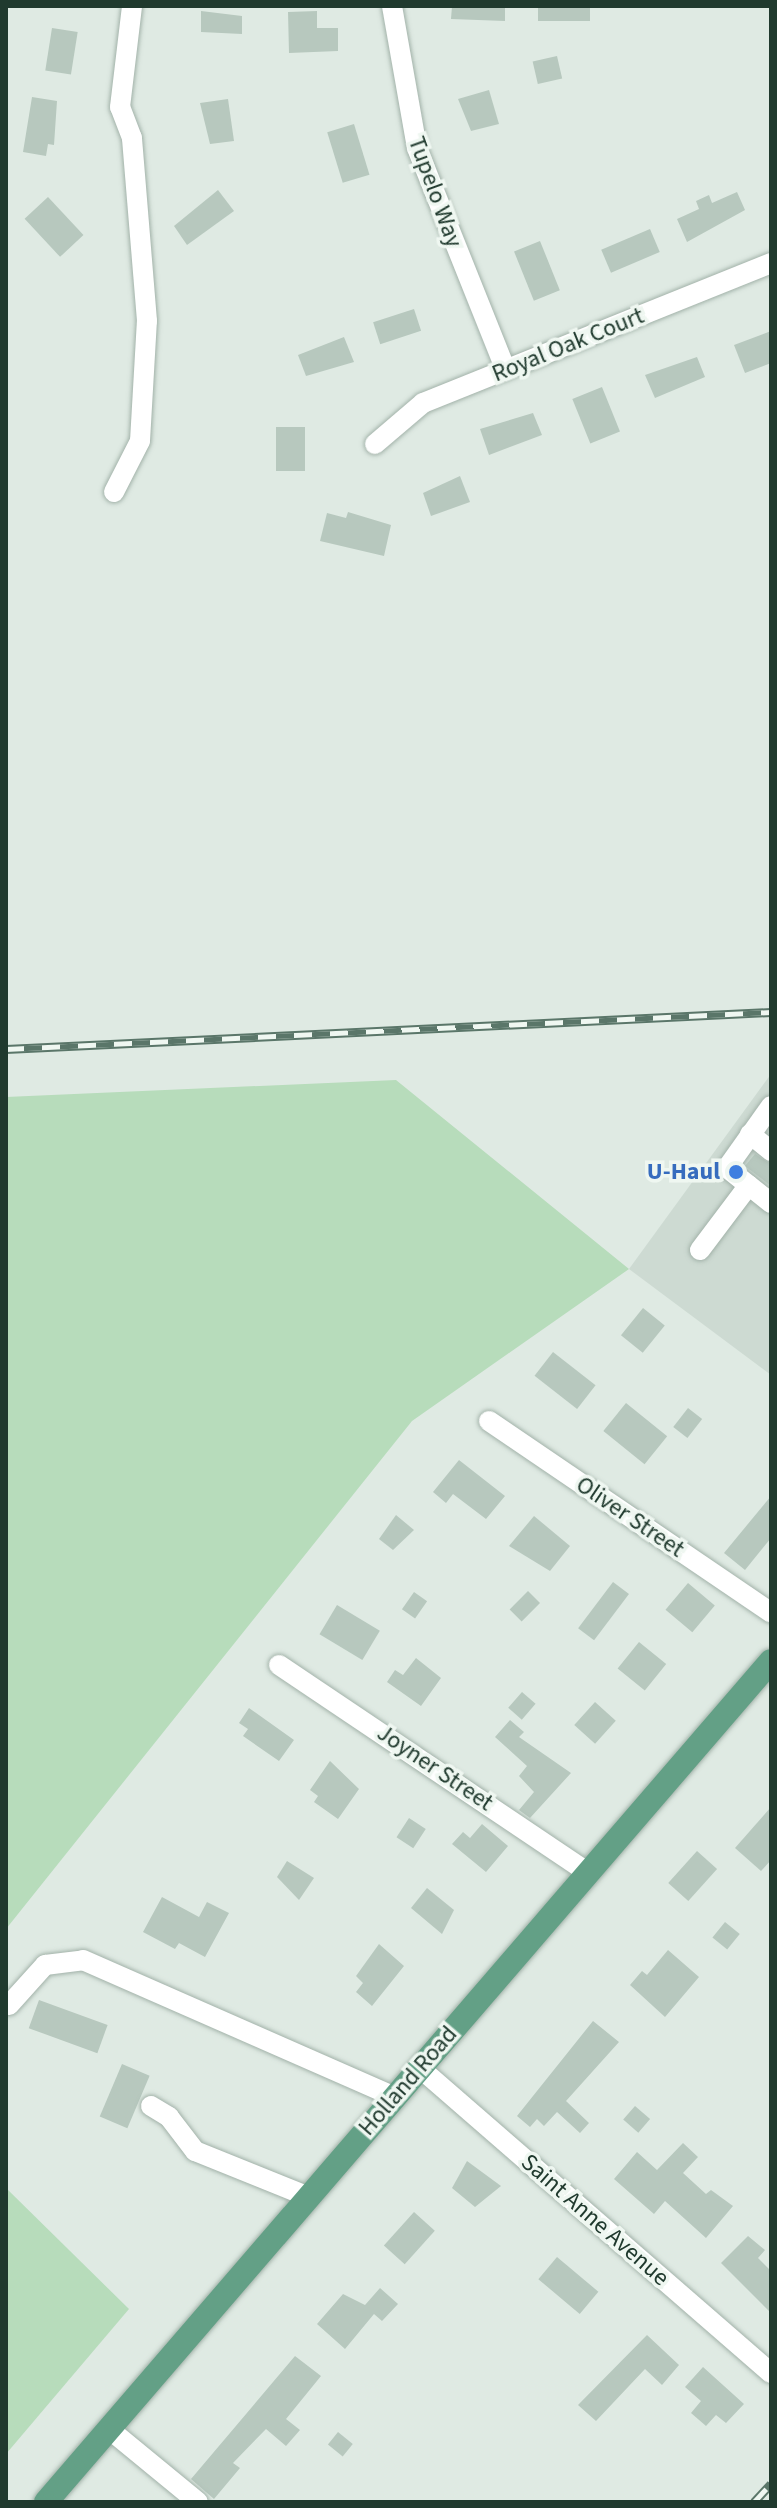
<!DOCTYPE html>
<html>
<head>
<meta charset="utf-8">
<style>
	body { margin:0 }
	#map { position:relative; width:777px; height:2508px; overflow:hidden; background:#dfeae3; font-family:"Source Sans 3",sans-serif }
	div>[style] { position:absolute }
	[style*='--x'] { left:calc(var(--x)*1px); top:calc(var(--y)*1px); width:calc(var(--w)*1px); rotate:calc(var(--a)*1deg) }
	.built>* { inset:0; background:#cddad2 }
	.green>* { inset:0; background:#b7dcbb }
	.building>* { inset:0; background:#b7c8be; transform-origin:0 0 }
	.roads { filter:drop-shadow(0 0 2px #a2b2a9) drop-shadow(0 0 2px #a2b2a9) }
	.minor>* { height:20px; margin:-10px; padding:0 10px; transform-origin:10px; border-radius:10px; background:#fff }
	.major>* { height:24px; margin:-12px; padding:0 12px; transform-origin:12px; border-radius:12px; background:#63a086 }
	.rail>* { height:9px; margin-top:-4.5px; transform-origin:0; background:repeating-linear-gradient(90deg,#eff7f1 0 18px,#5a7669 0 36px); box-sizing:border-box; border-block:2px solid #5a7669 }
	.dots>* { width:22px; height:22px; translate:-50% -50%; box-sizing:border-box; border:4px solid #eff7f1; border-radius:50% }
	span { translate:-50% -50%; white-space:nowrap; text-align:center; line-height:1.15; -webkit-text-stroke:7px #eff7f1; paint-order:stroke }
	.street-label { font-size:24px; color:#203a2e }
	.shop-label { font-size:24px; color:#366cbe; font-weight:700 }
	.right { translate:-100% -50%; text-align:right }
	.frame { position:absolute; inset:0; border:8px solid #203a2e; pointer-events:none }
</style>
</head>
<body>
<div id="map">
	<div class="built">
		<i style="clip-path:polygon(771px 1074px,771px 1375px,629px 1269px)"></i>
	</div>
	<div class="green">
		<i style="clip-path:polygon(396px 1080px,629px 1269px,412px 1421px,6px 1929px,6px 1097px)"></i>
		<i style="clip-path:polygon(6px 2188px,129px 2309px,6px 2454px)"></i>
	</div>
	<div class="building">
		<i style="clip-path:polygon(452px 6px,505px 6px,505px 21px,451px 19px)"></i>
		<i style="left:538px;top:6px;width:52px;height:15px"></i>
		<i style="clip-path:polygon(201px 11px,242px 16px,242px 34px,201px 32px)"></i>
		<i style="clip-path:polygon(317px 11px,317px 28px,338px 28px,338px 51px,289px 53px,288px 12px)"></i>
		<i style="left:52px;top:28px;width:26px;height:43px;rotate:9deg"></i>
		<i style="left:557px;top:56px;width:23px;height:25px;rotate:77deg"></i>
		<i style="clip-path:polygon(489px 90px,499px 124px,471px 131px,458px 99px)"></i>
		<i style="clip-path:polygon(32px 97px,57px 101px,54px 145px,48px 144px,46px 156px,23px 152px)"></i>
		<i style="clip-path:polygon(228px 99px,234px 141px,210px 144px,200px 103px)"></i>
		<i style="left:354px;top:124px;width:53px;height:28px;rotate:73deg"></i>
		<i style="clip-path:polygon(218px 190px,234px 211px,187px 245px,174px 226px)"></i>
		<i style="clip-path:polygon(737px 192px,745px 210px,687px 242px,677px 219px,699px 209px,696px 201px,709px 195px,712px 203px)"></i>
		<i style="left:48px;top:197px;width:52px;height:32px;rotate:47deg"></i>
		<i style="left:650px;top:229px;width:25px;height:53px;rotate:67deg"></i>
		<i style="left:540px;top:241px;width:53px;height:28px;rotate:68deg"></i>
		<i style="left:414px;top:309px;width:23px;height:43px;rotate:72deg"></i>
		<i style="clip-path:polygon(771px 331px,771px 363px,745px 373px,734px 345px)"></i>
		<i style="clip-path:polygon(344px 337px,354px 362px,306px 376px,298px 355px)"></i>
		<i style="clip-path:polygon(697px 357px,705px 377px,655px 398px,645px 375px)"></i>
		<i style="left:602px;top:387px;width:48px;height:32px;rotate:68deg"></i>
		<i style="clip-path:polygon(533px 413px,542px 435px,489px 455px,480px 429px)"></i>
		<i style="left:305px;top:427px;width:44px;height:29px;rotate:90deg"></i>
		<i style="clip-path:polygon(460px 476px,470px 502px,431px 516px,423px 493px)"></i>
		<i style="clip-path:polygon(348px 512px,391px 525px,384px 556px,320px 541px,327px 513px,346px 518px)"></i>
		<i style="clip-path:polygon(755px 1154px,771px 1164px,771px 1186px,745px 1166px)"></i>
		<i style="left:643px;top:1308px;width:28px;height:35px;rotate:39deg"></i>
		<i style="left:553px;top:1352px;width:54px;height:30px;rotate:38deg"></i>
		<i style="left:626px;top:1403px;width:53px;height:36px;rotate:39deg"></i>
		<i style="left:688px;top:1408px;width:18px;height:24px;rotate:38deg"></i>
		<i style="clip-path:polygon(459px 1460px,505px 1496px,486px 1519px,453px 1494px,446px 1503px,433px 1492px)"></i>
		<i style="clip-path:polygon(771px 1496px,771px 1538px,745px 1570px,724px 1553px)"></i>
		<i style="clip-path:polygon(396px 1515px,414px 1530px,393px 1550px,379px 1539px)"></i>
		<i style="clip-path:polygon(534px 1516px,570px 1546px,550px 1571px,509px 1546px)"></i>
		<i style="left:613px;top:1582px;width:20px;height:58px;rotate:37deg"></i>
		<i style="left:688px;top:1583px;width:35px;height:35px;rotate:40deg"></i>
		<i style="left:528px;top:1591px;width:17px;height:26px;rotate:45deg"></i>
		<i style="left:414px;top:1592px;width:16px;height:21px;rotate:35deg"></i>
		<i style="left:337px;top:1605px;width:50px;height:34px;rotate:31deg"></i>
		<i style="left:639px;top:1642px;width:35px;height:34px;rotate:39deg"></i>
		<i style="clip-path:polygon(416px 1658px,441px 1678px,421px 1706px,387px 1682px,395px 1670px,403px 1675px)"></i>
		<i style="left:522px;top:1692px;width:18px;height:21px;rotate:41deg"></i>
		<i style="left:595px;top:1702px;width:28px;height:31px;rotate:42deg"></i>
		<i style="clip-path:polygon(249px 1708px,294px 1740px,279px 1761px,243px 1736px,248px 1729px,239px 1723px)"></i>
		<i style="clip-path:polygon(510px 1720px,524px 1732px,519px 1737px,571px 1773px,530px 1818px,519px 1810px,534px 1792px,519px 1776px,527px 1766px,495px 1737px)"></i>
		<i style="clip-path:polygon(330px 1761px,359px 1789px,338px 1819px,314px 1802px,318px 1796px,310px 1790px)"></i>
		<i style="clip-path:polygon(771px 1807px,771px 1860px,761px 1871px,735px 1848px)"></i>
		<i style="left:409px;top:1818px;width:20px;height:23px;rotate:33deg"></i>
		<i style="clip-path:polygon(482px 1824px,508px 1846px,486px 1872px,452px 1844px,463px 1832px,470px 1838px)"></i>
		<i style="left:697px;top:1851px;width:27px;height:43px;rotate:42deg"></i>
		<i style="clip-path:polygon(287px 1861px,314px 1878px,299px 1900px,277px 1877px)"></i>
		<i style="clip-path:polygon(427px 1888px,454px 1910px,442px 1934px,411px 1908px)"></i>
		<i style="clip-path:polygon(162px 1897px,199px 1917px,207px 1902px,229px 1913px,205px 1957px,179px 1943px,175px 1949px,143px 1932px)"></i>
		<i style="left:725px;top:1922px;width:19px;height:20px;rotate:39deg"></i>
		<i style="clip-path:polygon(379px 1944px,404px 1966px,372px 2006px,356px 1992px,363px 1983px,356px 1976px)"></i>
		<i style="clip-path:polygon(668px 1950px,699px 1977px,665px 2017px,630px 1985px,642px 1971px,647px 1975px)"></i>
		<i style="left:39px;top:2000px;width:73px;height:30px;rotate:20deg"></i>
		<i style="clip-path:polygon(593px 2021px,619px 2042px,566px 2101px,589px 2123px,580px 2133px,557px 2112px,544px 2126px,537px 2119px,530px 2127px,517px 2116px)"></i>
		<i style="left:122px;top:2064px;width:30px;height:57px;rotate:23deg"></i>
		<i style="left:635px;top:2106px;width:20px;height:18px;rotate:41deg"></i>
		<i style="clip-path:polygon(683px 2143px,698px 2157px,683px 2173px,706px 2194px,711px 2190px,733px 2206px,706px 2238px,665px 2201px,654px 2214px,614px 2179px,637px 2152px,657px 2170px)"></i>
		<i style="clip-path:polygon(467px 2161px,501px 2186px,475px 2207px,452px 2188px)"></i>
		<i style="left:414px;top:2212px;width:28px;height:45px;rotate:42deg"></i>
		<i style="clip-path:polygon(748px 2236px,765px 2250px,758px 2258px,771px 2271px,771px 2313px,721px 2263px)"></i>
		<i style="left:557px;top:2257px;width:54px;height:29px;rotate:40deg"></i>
		<i style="clip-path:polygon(380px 2288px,398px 2304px,382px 2321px,374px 2314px,345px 2349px,317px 2324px,343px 2294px,365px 2305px)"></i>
		<i style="clip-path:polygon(647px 2335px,679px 2365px,662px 2385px,645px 2369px,596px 2421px,578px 2405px)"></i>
		<i style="clip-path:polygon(295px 2356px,321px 2376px,286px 2419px,300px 2430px,286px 2446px,266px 2429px,233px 2463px,240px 2468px,214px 2499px,191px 2479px)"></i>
		<i style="clip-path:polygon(703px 2367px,744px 2404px,726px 2423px,716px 2415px,706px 2426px,691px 2413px,701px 2401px,685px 2387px)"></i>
		<i style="left:338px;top:2432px;width:19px;height:16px;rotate:39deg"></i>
	</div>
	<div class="roads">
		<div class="minor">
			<i style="--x:392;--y:6;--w:144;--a:80"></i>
			<i style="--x:417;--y:148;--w:239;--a:68.2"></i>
			<i style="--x:375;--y:444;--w:63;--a:-40.5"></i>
			<i style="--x:423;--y:403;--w:375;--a:-21.9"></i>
			<i style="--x:114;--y:492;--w:57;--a:-63"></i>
			<i style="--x:140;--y:441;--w:120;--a:-86.7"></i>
			<i style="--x:147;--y:321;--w:184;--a:-94.7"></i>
			<i style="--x:132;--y:138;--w:33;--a:-111"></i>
			<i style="--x:120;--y:107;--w:102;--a:-83.2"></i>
			<i style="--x:771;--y:1106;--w:76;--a:125.4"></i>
			<i style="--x:727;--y:1168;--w:56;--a:38.5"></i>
			<i style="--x:750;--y:1134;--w:27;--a:39"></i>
			<i style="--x:700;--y:1250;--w:81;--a:-53"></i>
			<i style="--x:489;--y:1421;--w:341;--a:34.2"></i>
			<i style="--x:279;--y:1665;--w:373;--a:33.9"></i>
			<i style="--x:9;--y:2005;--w:54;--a:-48"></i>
			<i style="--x:45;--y:1965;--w:38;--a:-7"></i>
			<i style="--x:83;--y:1960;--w:341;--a:23.7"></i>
			<i style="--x:420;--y:2068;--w:465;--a:41"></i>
			<i style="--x:151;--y:2106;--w:21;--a:31"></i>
			<i style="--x:169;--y:2117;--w:43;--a:52.6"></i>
			<i style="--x:195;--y:2151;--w:123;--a:22"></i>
			<i style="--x:109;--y:2429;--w:115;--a:39.4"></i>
		</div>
		<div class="major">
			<i style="--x:46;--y:2502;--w:1110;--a:-49.24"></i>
		</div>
	</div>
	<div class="rail">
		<i style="--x:6;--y:1049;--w:766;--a:-2.77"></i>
		<i style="--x:754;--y:2502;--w:25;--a:-47"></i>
	</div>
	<div class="dots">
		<i style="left:736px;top:1172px;background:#3f7fe0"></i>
	</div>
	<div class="street-label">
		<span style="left:435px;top:192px;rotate:70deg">Tupelo Way</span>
		<span style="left:568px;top:345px;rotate:-22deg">Royal Oak Court</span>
		<span style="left:630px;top:1517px;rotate:34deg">Oliver Street</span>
		<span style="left:435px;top:1768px;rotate:34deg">Joyner Street</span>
		<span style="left:408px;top:2081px;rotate:-49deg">Holland Road</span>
		<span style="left:595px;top:2220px;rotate:41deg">Saint Anne Avenue</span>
	</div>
	<div class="shop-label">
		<span class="right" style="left:720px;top:1172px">U-Haul</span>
	</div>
	<div class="frame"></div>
</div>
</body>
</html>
